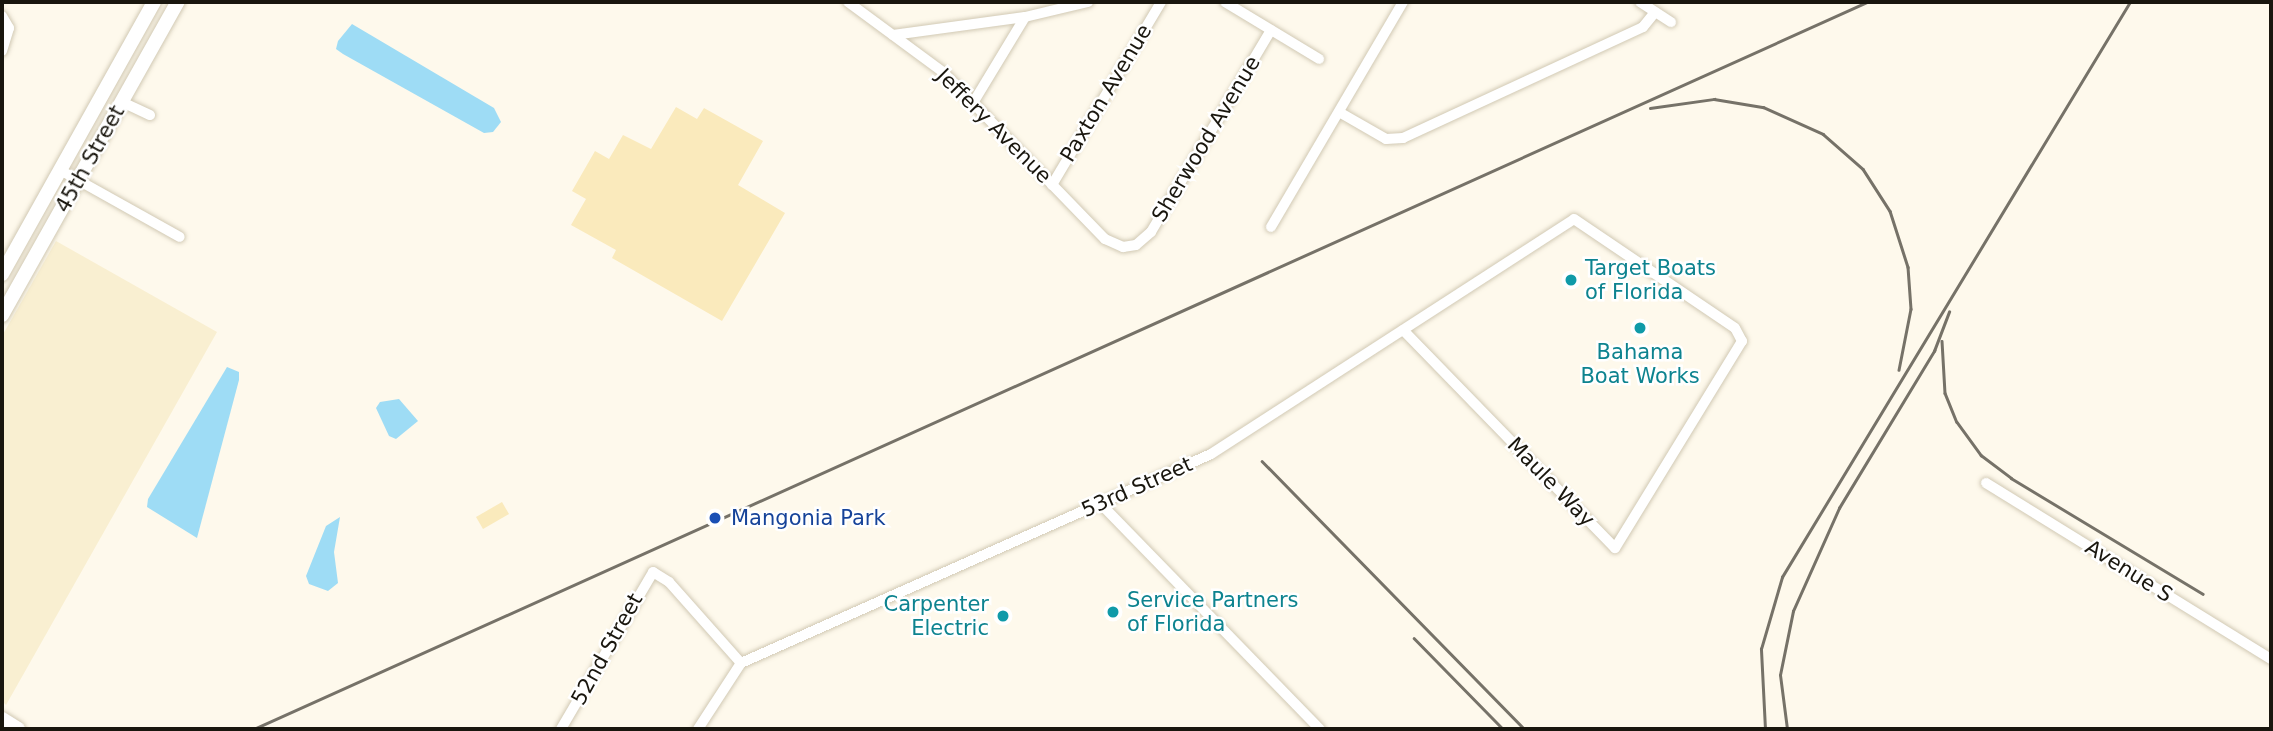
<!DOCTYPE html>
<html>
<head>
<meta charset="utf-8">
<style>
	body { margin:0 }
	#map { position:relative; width:2273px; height:731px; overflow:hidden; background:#fef9ec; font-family:"DejaVu Sans",sans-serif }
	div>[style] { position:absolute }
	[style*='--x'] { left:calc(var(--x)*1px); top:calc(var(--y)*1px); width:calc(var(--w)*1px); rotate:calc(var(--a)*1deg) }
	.built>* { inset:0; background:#f9efd1 }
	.green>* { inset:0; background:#faeabc; transform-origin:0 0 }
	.water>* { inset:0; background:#9edcf5 }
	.roads { filter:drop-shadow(0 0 2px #d1c9b4) drop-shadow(0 0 2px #d1c9b4) }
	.street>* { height:10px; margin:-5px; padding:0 5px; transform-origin:5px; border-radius:5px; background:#fff }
	.secondary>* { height:14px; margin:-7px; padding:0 7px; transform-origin:7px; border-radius:7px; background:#fff }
	.rail>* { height:2.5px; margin:-1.25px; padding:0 1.25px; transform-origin:1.25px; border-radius:1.25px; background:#767268 }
	.dots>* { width:19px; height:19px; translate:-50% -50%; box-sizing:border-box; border:4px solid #fff; border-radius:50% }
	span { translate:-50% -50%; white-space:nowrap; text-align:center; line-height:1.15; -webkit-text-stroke:5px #fff; paint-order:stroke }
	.street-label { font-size:21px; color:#19160e }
	.culture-label { font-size:21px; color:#0d838f }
	.left { translate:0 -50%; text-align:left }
	.right { translate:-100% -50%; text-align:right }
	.transit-label { font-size:21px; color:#164399 }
	.frame { position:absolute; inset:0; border:4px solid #19160e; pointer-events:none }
</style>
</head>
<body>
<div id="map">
	<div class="built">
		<i style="clip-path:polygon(56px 241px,217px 332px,6px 705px,2px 701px,2px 336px)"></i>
	</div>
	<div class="green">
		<i style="clip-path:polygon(676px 107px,697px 119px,704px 108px,763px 141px,738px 185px,785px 213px,722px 321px,612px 258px,616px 250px,571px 225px,586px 199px,572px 191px,595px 151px,609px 159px,623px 135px,651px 149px)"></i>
		<i style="left:502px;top:502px;width:14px;height:30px;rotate:60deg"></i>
	</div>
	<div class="water">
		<i style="clip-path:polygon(352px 24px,494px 108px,501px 122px,493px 132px,484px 133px,343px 54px,336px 49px,338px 41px)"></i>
		<i style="clip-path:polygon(227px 367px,239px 372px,239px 380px,197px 538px,147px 507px,148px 499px)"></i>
		<i style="clip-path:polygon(399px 399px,418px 421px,396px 439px,389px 436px,376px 408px,380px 402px)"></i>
		<i style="clip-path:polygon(340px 517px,334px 552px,338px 583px,328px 591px,309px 584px,306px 576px,326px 526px)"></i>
	</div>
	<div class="roads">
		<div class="street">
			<i style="--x:848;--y:2;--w:118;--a:36.4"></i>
			<i style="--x:943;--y:72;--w:233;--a:45.9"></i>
			<i style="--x:1105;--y:239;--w:20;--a:24"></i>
			<i style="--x:1123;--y:247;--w:13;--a:-9"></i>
			<i style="--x:1136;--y:245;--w:20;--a:-41"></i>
			<i style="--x:1151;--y:232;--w:235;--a:-59.3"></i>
			<i style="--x:1225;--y:2;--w:110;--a:31.2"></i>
			<i style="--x:1640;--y:2;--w:37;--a:33"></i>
			<i style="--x:2;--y:16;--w:14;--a:60"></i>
			<i style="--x:9;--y:28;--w:24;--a:107"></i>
			<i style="--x:893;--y:35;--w:133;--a:-7.8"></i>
			<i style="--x:1025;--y:17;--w:65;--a:-13.4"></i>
			<i style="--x:122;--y:102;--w:31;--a:25"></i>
			<i style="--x:973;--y:103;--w:100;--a:-58.8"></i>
			<i style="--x:1339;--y:112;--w:54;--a:29.9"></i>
			<i style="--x:1386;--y:139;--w:17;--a:-3"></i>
			<i style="--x:1403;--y:138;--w:264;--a:-24.8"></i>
			<i style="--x:1643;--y:27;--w:19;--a:-51"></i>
			<i style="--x:60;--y:170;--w:137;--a:29.2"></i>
			<i style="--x:1052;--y:185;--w:213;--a:-59.2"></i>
			<i style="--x:1271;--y:227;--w:261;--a:-59.6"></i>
			<i style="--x:1986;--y:483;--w:335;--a:31.7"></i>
			<i style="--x:1100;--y:503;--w:315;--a:45.8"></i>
			<i style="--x:561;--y:729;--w:182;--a:-59.6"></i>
			<i style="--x:653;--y:572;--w:19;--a:32"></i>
			<i style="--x:669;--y:582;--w:108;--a:48.4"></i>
			<i style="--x:698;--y:729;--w:79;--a:-56.9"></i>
			<i style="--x:741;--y:663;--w:514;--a:-23.97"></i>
			<i style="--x:1211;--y:454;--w:432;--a:-32.9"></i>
			<i style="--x:1574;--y:219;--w:194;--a:34.1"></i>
			<i style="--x:1735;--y:328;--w:15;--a:62"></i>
			<i style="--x:1742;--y:341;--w:243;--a:121.5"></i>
			<i style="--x:1615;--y:548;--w:304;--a:-134.2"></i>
		</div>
		<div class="secondary">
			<i style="--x:2;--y:274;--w:312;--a:-60.8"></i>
			<i style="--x:2;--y:315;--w:359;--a:-60.7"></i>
			<i style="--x:2;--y:719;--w:19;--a:32"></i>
		</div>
	</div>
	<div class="rail">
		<i style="--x:1650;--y:108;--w:65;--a:-8"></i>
		<i style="--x:1714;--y:99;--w:50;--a:9.3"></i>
		<i style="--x:1763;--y:107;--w:66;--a:24.2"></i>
		<i style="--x:1823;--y:134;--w:53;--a:41.2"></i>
		<i style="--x:1863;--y:169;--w:50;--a:57.3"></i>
		<i style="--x:1890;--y:211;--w:59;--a:72.2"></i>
		<i style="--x:1908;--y:267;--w:42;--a:85.9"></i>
		<i style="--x:1911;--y:309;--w:62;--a:101.1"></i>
		<i style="--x:1942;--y:341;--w:52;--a:86.7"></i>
		<i style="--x:1945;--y:393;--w:31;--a:68"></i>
		<i style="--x:1957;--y:422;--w:41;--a:54"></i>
		<i style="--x:1981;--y:455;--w:38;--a:37"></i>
		<i style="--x:2011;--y:478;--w:224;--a:31.1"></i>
		<i style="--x:1262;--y:461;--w:375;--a:45.6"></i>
		<i style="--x:1414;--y:638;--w:127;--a:45.6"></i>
		<i style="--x:254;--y:729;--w:1769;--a:-24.26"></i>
		<i style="--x:1765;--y:729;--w:80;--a:-92.9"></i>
		<i style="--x:1761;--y:649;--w:75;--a:-73.7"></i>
		<i style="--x:1782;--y:577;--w:672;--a:-58.82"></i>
		<i style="--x:1787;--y:729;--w:54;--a:-97.4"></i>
		<i style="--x:1780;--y:675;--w:65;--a:-78.5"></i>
		<i style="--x:1793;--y:611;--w:113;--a:-65.9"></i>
		<i style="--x:1839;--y:508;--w:184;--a:-58.8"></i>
		<i style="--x:1934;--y:351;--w:42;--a:-69"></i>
	</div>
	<div class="dots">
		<i style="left:1571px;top:280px;background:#0f9aa8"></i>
		<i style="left:1640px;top:328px;background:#0f9aa8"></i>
		<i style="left:715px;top:518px;background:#1a4fb4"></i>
		<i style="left:1113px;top:612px;background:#0f9aa8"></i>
		<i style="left:1003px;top:616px;background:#0f9aa8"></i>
	</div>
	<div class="street-label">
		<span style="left:1106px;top:93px;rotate:-59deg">Paxton Avenue</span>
		<span style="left:994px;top:126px;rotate:45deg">Jeffery Avenue</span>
		<span style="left:1206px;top:139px;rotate:-59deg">Sherwood Avenue</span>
		<span style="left:90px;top:159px;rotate:-61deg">45th Street</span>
		<span style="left:1551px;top:482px;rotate:46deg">Maule Way</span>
		<span style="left:1137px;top:487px;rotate:-24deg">53rd Street</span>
		<span style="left:2129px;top:571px;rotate:32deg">Avenue S</span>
		<span style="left:607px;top:649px;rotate:-61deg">52nd Street</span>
	</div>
	<div class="culture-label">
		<span class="left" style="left:1585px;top:280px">Target Boats<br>of Florida</span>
		<span style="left:1640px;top:364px">Bahama<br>Boat Works</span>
		<span class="left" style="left:1127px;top:612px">Service Partners<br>of Florida</span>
		<span class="right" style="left:989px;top:616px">Carpenter<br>Electric</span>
	</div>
	<div class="transit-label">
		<span class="left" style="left:731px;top:518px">Mangonia Park</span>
	</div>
	<div class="frame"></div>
</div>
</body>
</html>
